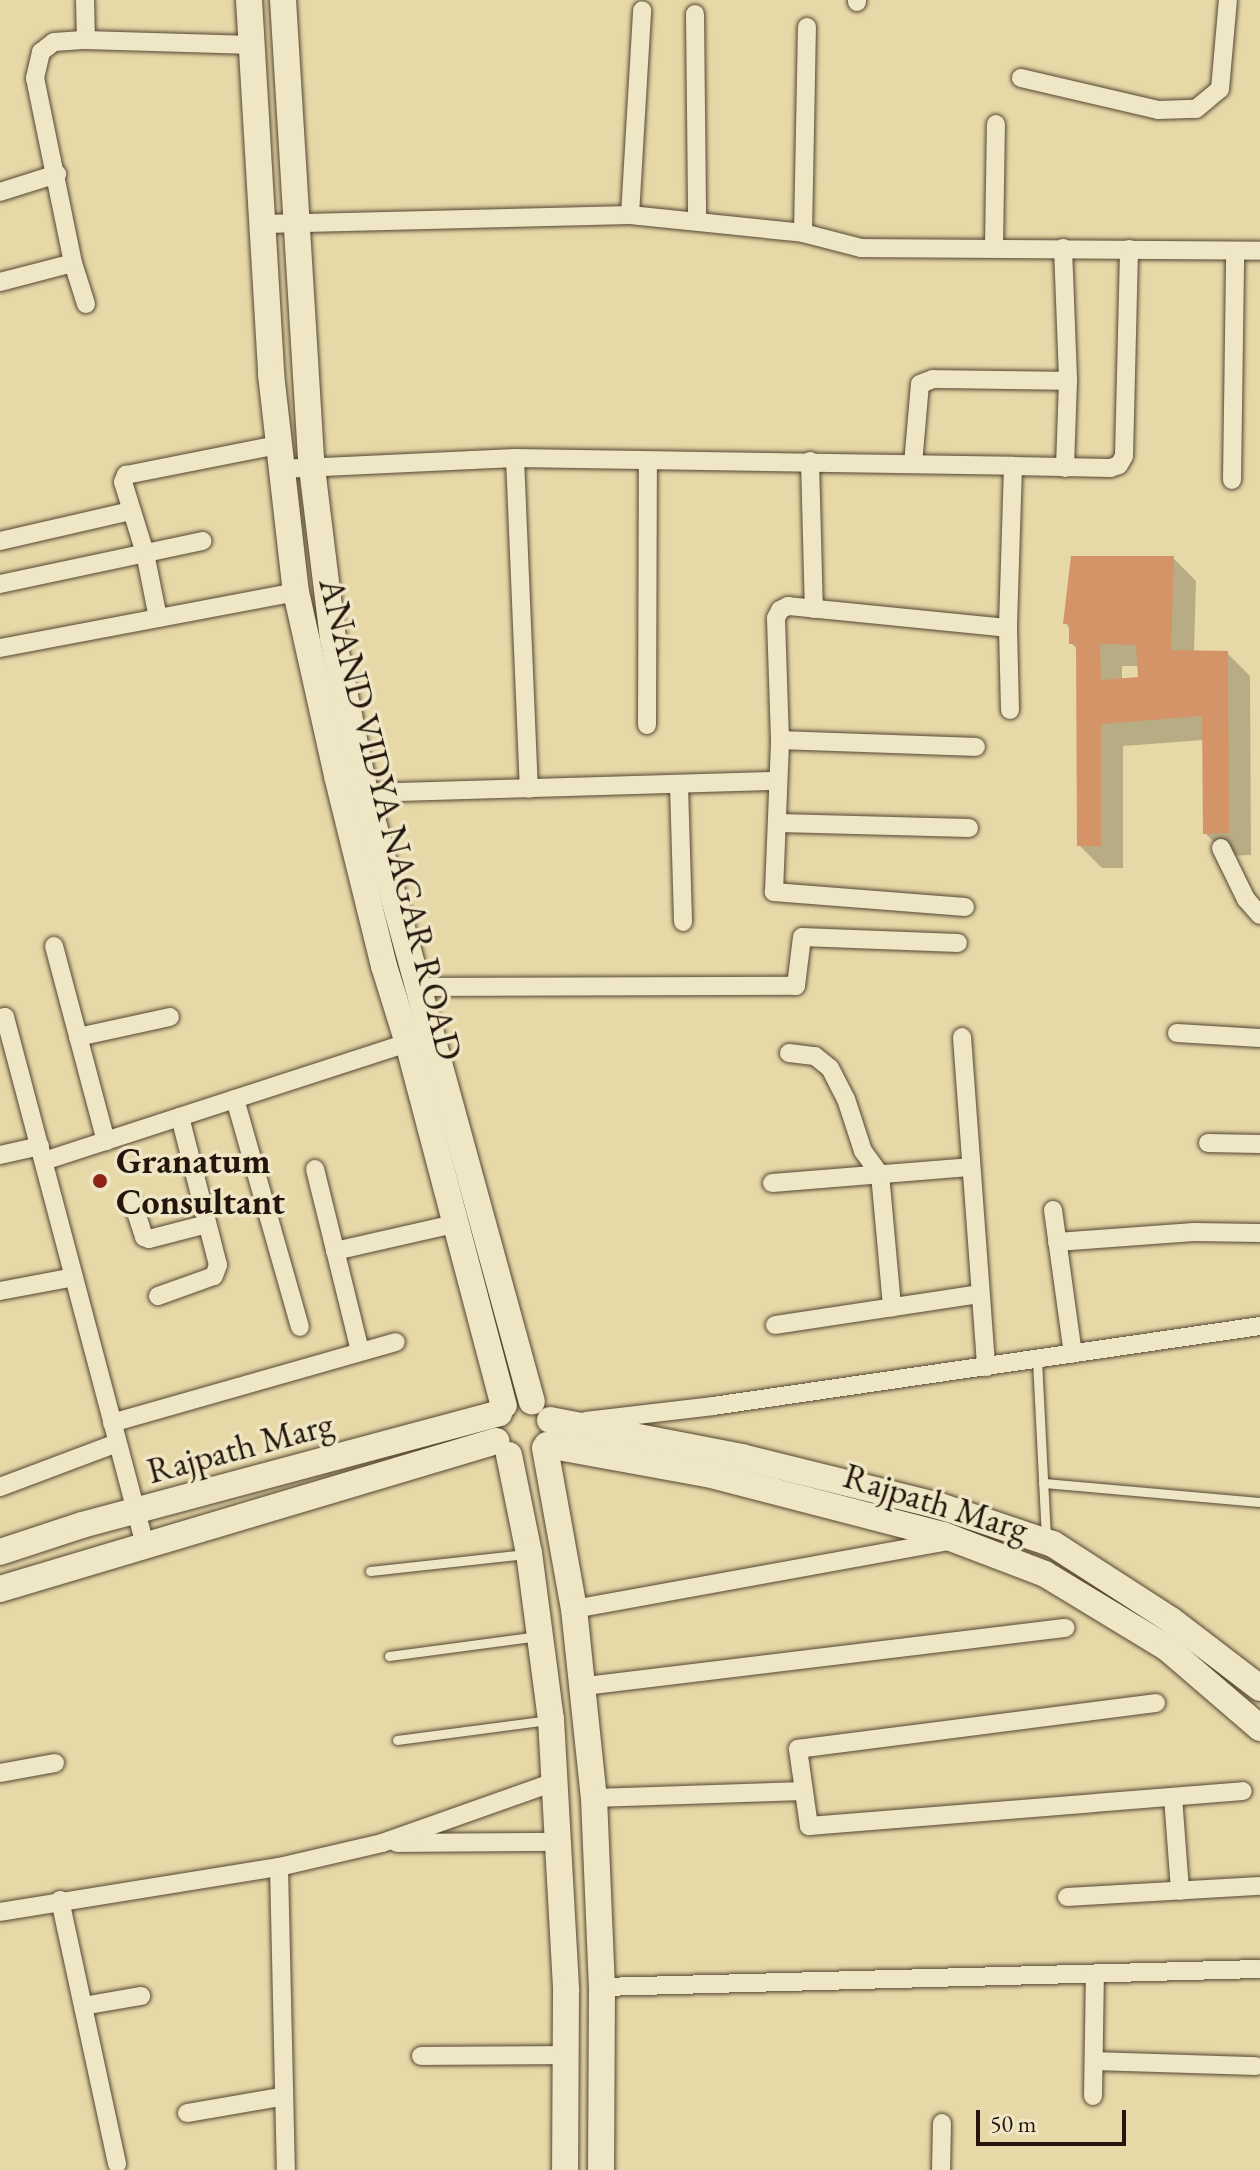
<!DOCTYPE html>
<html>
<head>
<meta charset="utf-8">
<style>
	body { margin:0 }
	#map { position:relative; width:1260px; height:2170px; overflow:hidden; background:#e6d8a7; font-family:"EB Garamond",serif }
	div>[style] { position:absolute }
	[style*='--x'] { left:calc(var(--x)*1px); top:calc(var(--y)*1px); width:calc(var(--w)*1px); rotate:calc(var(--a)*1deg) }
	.shadow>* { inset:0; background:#0003 }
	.building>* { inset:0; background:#d59368 }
	.roads { filter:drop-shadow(0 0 2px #544633) drop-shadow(0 0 2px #544633) }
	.lane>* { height:9px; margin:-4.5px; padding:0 4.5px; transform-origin:4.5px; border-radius:4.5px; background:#efe6c6 }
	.street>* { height:18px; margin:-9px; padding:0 9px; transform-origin:9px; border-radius:9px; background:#efe6c6 }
	.secondary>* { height:26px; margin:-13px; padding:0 13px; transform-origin:13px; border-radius:13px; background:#efe6c6 }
	.dots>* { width:22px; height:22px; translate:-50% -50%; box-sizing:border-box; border:4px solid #efe6c6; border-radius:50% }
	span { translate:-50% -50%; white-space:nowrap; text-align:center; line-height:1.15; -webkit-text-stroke:7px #efe6c6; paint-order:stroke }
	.street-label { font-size:36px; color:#24160c }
	.poi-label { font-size:36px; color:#24160c; font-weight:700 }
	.left { translate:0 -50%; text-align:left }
	.scale { position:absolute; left:976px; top:2110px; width:150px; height:36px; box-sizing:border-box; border:4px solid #24160c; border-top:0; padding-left:10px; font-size:24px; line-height:28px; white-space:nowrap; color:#24160c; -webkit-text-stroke:6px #efe6c6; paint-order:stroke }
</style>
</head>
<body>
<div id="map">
	<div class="shadow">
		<i style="clip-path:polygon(evenodd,1173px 558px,1196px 581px,1194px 652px,1227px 653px,1250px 676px,1251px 855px,1228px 856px,1205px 833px,1204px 740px,1123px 746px,1123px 868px,1102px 868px,1079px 845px,1078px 650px,1071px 643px,1071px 630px,1065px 623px,1173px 558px,1122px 666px,1139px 666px,1140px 679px,1122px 680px,1122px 666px)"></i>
	</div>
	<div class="building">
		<i style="clip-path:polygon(evenodd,1071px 556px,1174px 556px,1171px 650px,1228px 651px,1229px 833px,1203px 834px,1202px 716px,1101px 724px,1101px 846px,1077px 846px,1076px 644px,1069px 644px,1069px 624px,1063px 624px,1071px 556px,1100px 644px,1136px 645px,1138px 677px,1101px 680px,1100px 644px)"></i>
	</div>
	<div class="roads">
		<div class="lane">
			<i style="--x:1037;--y:1360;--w:180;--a:87.1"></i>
			<i style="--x:1043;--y:1483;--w:218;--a:5"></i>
			<i style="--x:370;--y:1571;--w:157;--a:-6.2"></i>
			<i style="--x:389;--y:1656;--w:151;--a:-7.6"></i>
			<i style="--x:397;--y:1740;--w:152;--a:-7.5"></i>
		</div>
		<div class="street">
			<i style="--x:85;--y:0;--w:40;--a:88.6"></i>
			<i style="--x:857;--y:2;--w:2;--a:-90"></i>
			<i style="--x:695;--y:14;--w:207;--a:89.4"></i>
			<i style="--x:1021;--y:78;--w:141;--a:13.1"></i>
			<i style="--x:1158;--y:110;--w:38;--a:-2"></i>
			<i style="--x:1196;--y:109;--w:31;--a:-40"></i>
			<i style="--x:1220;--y:89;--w:89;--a:-84.9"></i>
			<i style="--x:0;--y:192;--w:60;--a:-17.5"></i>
			<i style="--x:630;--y:215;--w:205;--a:-86.6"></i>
			<i style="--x:264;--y:224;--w:366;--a:-1.4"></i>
			<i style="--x:630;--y:215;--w:174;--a:5.9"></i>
			<i style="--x:803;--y:233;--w:60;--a:14.5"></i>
			<i style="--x:861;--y:248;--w:399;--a:0.4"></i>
			<i style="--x:803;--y:233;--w:206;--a:-88.9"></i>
			<i style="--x:994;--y:247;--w:123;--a:-89.1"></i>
			<i style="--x:1063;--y:248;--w:133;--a:87.8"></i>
			<i style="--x:1068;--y:381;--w:87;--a:92"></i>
			<i style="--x:0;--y:282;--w:75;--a:-14.6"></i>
			<i style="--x:86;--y:304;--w:43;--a:-107.6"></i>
			<i style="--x:73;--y:263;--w:189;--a:-101.6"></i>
			<i style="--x:35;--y:78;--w:27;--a:-77"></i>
			<i style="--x:41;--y:52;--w:16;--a:-38"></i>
			<i style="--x:54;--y:42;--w:32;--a:-4"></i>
			<i style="--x:86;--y:40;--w:166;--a:1.7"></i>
			<i style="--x:515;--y:458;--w:331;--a:87.6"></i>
			<i style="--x:810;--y:461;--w:148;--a:88.5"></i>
			<i style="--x:913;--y:464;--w:80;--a:-85"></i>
			<i style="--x:920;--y:384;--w:14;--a:-21"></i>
			<i style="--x:933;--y:379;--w:135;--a:0.8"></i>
			<i style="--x:1013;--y:466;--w:97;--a:1.2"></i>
			<i style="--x:1110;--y:468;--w:9;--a:-18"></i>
			<i style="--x:1119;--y:465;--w:10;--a:-61"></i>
			<i style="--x:1124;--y:456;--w:207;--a:-88.6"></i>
			<i style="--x:281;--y:469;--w:234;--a:-2.7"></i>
			<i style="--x:515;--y:458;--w:498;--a:0.9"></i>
			<i style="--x:1013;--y:466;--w:162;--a:91.8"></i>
			<i style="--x:1008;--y:628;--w:82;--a:88.6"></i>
			<i style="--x:1232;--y:480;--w:229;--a:-89.2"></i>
			<i style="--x:0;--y:541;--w:134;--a:-12.9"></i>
			<i style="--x:0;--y:584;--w:207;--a:-12"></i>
			<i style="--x:158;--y:618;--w:66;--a:-101.3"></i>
			<i style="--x:145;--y:553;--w:74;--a:-107.2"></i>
			<i style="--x:123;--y:482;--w:8;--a:-67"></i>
			<i style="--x:126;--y:475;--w:155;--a:-11.2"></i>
			<i style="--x:0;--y:648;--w:301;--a:-10.7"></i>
			<i style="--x:647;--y:725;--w:263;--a:-89.8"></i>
			<i style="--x:780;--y:740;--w:196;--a:2"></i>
			<i style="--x:679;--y:785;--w:137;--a:88.3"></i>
			<i style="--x:365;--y:793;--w:413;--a:-1.7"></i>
			<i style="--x:779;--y:823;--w:190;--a:1.5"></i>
			<i style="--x:1221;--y:848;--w:57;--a:63.9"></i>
			<i style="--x:1246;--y:899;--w:21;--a:49"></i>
			<i style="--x:965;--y:907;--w:192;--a:-175.5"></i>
			<i style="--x:774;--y:892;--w:152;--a:-87.7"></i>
			<i style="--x:780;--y:740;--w:122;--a:-91.9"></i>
			<i style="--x:776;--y:618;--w:9;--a:-63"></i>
			<i style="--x:780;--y:610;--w:9;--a:-27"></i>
			<i style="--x:788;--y:606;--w:221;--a:5.7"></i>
			<i style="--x:54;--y:946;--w:202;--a:75.1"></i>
			<i style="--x:421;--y:987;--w:375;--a:-0.2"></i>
			<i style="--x:796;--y:986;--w:49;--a:-83"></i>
			<i style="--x:802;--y:937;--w:156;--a:2.2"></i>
			<i style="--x:0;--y:1018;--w:5;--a:-11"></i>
			<i style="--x:5;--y:1017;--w:546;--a:75.15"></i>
			<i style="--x:1177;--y:1033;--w:83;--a:3.4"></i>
			<i style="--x:78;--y:1037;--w:94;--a:-12.3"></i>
			<i style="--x:962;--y:1037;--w:331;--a:85.8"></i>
			<i style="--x:789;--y:1053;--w:26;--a:7"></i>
			<i style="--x:815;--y:1056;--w:19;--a:39"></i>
			<i style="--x:830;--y:1068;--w:35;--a:63"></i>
			<i style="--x:846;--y:1099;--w:55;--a:71.9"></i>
			<i style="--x:863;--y:1151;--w:29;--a:54"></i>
			<i style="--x:880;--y:1174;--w:134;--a:84.8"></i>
			<i style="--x:235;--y:1099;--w:237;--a:74.1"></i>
			<i style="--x:1208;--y:1143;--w:52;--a:1.1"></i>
			<i style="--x:0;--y:1155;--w:41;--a:-12.7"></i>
			<i style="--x:44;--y:1161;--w:383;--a:-18"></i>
			<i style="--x:315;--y:1169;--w:187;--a:76.1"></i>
			<i style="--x:772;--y:1183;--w:198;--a:-4.6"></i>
			<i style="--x:133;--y:1203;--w:36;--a:72"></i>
			<i style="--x:144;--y:1237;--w:5;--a:22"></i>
			<i style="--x:149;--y:1239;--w:60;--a:-14.5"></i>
			<i style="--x:1053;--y:1210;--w:145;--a:82.1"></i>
			<i style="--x:1057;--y:1242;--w:137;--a:-4.2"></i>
			<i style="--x:1194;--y:1232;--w:66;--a:0.9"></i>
			<i style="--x:335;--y:1251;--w:122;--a:-12.8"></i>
			<i style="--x:0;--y:1291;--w:75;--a:-10.7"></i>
			<i style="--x:158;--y:1296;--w:59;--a:-19.7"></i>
			<i style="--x:214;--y:1276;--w:12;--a:-70"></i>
			<i style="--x:218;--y:1265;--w:153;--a:-104.4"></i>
			<i style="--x:775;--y:1325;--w:207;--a:-8.6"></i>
			<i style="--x:586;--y:1421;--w:128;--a:-6.7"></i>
			<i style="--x:713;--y:1406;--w:553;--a:-8.32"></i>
			<i style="--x:112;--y:1423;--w:295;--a:-15.9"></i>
			<i style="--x:0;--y:1487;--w:125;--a:-20.6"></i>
			<i style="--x:574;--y:1609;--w:382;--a:-10.3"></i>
			<i style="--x:585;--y:1686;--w:484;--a:-6.9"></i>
			<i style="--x:1156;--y:1703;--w:361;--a:172.7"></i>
			<i style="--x:798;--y:1749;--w:78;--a:81.9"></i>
			<i style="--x:809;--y:1826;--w:435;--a:-4.6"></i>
			<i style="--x:0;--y:1773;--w:56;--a:-10.3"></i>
			<i style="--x:1173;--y:1797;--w:94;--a:85.7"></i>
			<i style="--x:594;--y:1798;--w:210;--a:-1.9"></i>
			<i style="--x:397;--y:1843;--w:161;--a:-0.4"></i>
			<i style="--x:279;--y:1867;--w:303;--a:88.7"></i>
			<i style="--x:1067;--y:1897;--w:193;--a:-3.3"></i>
			<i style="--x:60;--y:1900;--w:270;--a:77.8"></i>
			<i style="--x:0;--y:1912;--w:283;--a:-9.2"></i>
			<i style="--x:279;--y:1867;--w:106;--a:-13.1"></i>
			<i style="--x:382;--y:1843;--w:182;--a:-19.5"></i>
			<i style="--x:602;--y:1987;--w:658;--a:-1.57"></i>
			<i style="--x:83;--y:2006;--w:59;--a:-9.8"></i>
			<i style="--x:421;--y:2056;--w:144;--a:-0.4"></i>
			<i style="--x:1094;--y:2061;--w:162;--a:1.8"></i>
			<i style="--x:1093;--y:2096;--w:122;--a:-89.1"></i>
			<i style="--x:187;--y:2113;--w:95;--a:-9.7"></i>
			<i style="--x:941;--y:2170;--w:47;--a:-88.8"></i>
		</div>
		<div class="secondary">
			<i style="--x:249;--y:0;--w:375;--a:86.6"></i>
			<i style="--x:271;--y:374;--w:219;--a:83.5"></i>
			<i style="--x:296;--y:592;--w:189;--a:77.4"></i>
			<i style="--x:337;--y:776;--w:196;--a:76.1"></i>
			<i style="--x:384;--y:966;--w:81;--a:72.7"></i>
			<i style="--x:408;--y:1043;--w:375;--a:75.2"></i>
			<i style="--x:283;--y:0;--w:469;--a:86.5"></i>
			<i style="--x:312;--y:468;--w:171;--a:83"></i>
			<i style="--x:333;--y:638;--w:158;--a:78.3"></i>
			<i style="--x:365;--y:793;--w:631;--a:74.67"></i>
			<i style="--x:550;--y:1420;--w:196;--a:10.9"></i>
			<i style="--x:742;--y:1457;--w:204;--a:13.9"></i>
			<i style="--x:940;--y:1506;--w:119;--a:18.6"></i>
			<i style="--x:1053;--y:1544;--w:140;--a:32.8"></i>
			<i style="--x:1171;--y:1620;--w:112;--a:37.4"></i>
			<i style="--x:547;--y:1445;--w:163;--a:10.3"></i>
			<i style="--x:707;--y:1474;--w:244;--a:14.5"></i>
			<i style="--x:943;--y:1535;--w:109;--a:20.9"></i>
			<i style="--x:1045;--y:1574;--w:143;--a:31.2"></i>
			<i style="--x:1167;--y:1648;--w:123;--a:40.7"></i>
			<i style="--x:545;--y:1448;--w:164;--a:79.8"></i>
			<i style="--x:574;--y:1609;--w:190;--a:84"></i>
			<i style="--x:594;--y:1798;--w:189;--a:87.6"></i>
			<i style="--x:602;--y:1987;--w:183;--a:90.3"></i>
			<i style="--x:509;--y:1455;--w:100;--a:78.5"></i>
			<i style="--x:529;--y:1553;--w:167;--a:82.5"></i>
			<i style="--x:551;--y:1719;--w:272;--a:86.8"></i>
			<i style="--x:566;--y:1991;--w:179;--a:90.3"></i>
			<i style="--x:0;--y:1552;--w:86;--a:-18.2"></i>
			<i style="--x:82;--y:1525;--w:432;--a:-15"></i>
			<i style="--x:0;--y:1589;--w:518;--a:-16.61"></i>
		</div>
	</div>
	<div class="dots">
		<i style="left:100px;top:1181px;background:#8f2418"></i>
	</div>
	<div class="street-label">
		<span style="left:391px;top:819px;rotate:76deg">ANAND VIDYA NAGAR ROAD</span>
		<span style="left:240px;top:1447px;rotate:-15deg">Rajpath Marg</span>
		<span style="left:936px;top:1502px;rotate:17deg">Rajpath Marg</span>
	</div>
	<div class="poi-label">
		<span class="left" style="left:116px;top:1181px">Granatum<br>Consultant</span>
	</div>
	<div class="scale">50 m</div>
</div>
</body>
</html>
